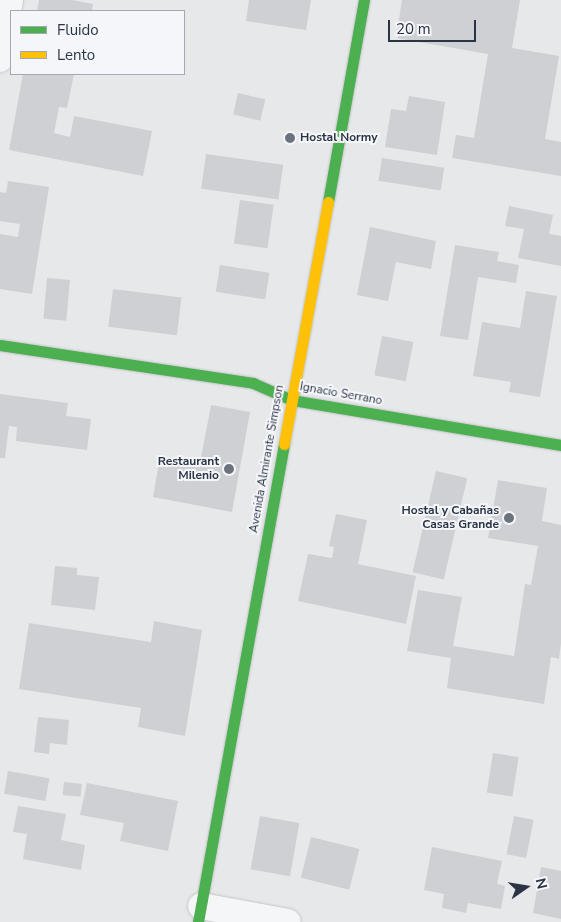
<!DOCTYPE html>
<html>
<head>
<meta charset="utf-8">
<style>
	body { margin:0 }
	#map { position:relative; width:561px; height:922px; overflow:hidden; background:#e6e8ea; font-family:"Nunito Sans",sans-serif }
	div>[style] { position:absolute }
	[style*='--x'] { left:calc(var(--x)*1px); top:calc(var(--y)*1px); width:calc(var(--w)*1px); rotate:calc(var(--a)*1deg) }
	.building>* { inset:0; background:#ced0d3; transform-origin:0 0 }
	.roads { filter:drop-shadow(0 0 1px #c4c6c8) drop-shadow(0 0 1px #c4c6c8) }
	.street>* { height:26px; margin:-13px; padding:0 13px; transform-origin:13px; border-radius:13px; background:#f5f6f7 }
	.fast>* { height:11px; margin:-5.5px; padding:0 5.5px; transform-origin:5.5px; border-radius:5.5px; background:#4caf50 }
	.slow>* { height:11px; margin:-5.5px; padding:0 5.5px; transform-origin:5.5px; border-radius:5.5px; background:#ffc107 }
	.dots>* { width:14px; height:14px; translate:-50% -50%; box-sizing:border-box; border:2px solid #f4f6f9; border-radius:50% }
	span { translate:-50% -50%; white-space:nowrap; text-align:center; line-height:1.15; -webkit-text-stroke:4px #f4f6f9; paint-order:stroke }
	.poi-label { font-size:12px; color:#2b3445; font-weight:700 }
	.left { translate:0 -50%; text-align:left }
	.right { translate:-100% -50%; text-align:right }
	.street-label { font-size:12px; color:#2b3445 }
	.legend { position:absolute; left:10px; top:10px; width:175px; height:65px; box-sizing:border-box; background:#f4f6f9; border:1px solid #a4a8b1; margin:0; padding:6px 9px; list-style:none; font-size:15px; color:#2b3445 }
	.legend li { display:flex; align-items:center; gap:10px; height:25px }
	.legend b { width:25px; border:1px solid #a4a8b1 }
	.north { position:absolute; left:501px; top:862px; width:50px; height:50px; -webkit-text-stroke:4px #f4f6f9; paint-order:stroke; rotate:77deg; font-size:14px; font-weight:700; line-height:20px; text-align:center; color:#2b3445 }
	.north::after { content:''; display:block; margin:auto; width:18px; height:22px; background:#2b3445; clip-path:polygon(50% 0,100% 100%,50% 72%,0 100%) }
	.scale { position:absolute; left:388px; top:20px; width:88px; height:22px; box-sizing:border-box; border:2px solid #2b3445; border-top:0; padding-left:6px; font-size:15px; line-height:18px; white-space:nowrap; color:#2b3445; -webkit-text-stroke:4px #f4f6f9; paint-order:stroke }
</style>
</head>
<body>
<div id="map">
	<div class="building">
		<i style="clip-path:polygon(39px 0,72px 0,93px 4px,92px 11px,37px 11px)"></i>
		<i style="clip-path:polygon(249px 0,311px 0,306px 30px,246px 21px)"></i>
		<i style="clip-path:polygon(402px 0,520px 0,512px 48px,559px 56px,545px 139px,561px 142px,561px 176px,452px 158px,456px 135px,474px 138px,488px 54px,396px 38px)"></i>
		<i style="clip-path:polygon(23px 74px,74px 74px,67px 108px,59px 107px,54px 133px,70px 137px,74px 116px,152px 131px,143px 176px,9px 150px)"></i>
		<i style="left:238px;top:93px;width:28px;height:22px;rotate:13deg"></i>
		<i style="clip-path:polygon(409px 96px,445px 102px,437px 155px,385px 147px,391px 109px,406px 111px)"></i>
		<i style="left:206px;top:154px;width:78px;height:35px;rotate:8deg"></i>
		<i style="left:382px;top:158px;width:63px;height:23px;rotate:9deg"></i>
		<i style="clip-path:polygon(8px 181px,49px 187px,32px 294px,0 289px,0 234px,18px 237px,20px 224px,0 221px,0 192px,6px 193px)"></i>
		<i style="left:240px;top:200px;width:34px;height:44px;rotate:8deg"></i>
		<i style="clip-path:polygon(509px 206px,553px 215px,549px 234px,561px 236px,561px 266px,518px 258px,524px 229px,505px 226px)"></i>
		<i style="clip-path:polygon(370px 227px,436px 241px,431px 269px,396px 262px,388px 301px,357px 295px)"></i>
		<i style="clip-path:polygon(455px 245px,499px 252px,497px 261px,519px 265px,516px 283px,478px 277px,468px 340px,440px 336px)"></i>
		<i style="left:220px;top:265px;width:50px;height:27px;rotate:9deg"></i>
		<i style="left:47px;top:278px;width:23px;height:41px;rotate:5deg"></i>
		<i style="left:113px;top:289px;width:69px;height:38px;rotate:7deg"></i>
		<i style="clip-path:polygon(526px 291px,557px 296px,540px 397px,509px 392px,511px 382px,473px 376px,482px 322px,520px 328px)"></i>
		<i style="left:382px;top:336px;width:32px;height:40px;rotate:11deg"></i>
		<i style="clip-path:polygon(0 394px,68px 403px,66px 416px,91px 419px,87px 450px,16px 441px,17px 427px,9px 426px,5px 458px,0 458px)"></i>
		<i style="clip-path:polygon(211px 405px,250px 412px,232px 512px,153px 497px,160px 456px,200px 463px)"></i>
		<i style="left:436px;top:471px;width:32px;height:104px;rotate:13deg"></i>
		<i style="clip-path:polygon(498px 480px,547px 488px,542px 521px,561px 525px,561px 643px,559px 659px,551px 657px,544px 704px,447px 688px,451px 658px,407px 651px,418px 590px,462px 597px,453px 646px,514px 656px,525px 584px,531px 585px,538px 546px,488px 538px)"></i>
		<i style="clip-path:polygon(336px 514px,367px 520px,358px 564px,416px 576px,406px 624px,298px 601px,308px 554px,332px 558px,334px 547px,329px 546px)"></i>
		<i style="clip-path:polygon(55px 566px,77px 568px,77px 575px,99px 577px,95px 610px,51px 605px)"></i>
		<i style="clip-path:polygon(154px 621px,202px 630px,185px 736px,138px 727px,141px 708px,19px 689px,29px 623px,151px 642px)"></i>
		<i style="clip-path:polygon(38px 717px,69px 720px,67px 745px,50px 743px,49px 754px,34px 752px)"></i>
		<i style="left:493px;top:753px;width:26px;height:40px;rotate:9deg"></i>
		<i style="left:8px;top:771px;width:42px;height:23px;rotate:10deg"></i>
		<i style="left:64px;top:782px;width:18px;height:13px;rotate:6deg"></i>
		<i style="clip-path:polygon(87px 783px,178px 801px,168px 851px,120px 841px,124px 823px,80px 815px)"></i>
		<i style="clip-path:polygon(18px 806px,66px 814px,61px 840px,85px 845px,81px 870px,23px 859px,27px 834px,13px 832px)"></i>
		<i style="left:260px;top:816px;width:40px;height:54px;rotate:10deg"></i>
		<i style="left:514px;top:816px;width:20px;height:39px;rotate:11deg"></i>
		<i style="left:311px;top:837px;width:50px;height:42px;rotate:14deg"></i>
		<i style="clip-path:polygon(432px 847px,502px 861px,497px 884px,505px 886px,501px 909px,468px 903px,466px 913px,442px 908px,444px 894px,424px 890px)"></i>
		<i style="clip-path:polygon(541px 867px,561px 871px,561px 919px,533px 913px)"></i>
	</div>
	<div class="roads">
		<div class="street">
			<i style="--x:0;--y:59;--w:60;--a:-80.4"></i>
			<i style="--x:201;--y:906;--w:88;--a:10.4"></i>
		</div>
		<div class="fast">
			<i style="--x:328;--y:202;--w:205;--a:-79.9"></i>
			<i style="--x:0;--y:345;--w:256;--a:8.5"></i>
			<i style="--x:253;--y:383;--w:43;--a:23.6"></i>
			<i style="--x:292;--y:400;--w:273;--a:9.5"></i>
			<i style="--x:198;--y:922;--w:486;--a:-79.8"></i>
		</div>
		<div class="slow">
			<i style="--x:284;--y:444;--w:246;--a:-79.7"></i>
		</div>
	</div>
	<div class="dots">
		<i style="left:290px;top:138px;background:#6c737f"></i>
		<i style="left:229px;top:469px;background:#6c737f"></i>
		<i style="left:509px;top:518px;background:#6c737f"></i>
	</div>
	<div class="poi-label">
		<span class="left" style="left:300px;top:138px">Hostal Normy</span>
		<span class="right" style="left:219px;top:469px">Restaurant<br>Milenio</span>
		<span class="right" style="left:499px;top:518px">Hostal y Cabañas<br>Casas Grande</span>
	</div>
	<div class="street-label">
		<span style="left:341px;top:394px;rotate:10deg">Ignacio Serrano</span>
		<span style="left:267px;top:459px;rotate:-80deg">Avenida Almirante Simpson</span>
	</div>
	<ul class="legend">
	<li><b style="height:6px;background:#4caf50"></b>Fluido</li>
	<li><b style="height:6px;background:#ffc107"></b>Lento</li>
	</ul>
	<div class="north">N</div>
	<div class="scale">20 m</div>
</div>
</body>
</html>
